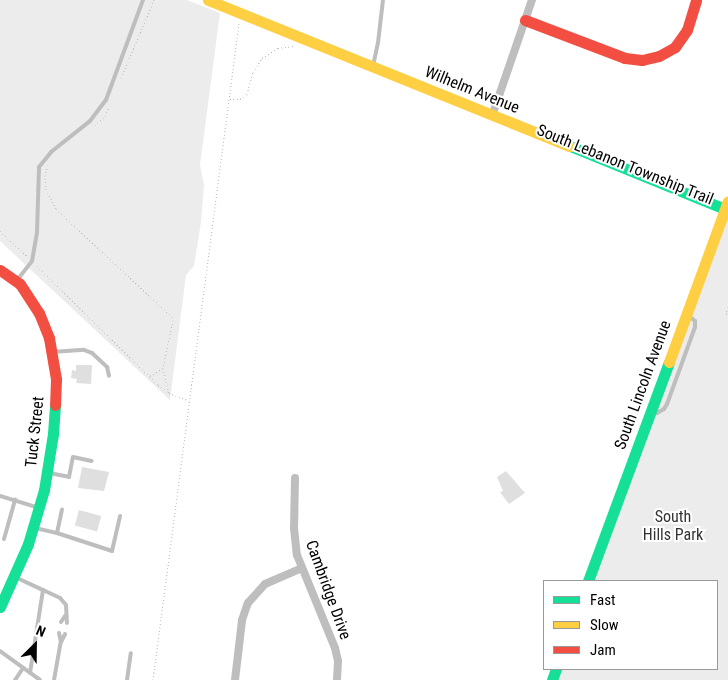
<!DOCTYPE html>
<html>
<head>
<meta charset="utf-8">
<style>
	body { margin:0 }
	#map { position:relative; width:728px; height:680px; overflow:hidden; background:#fff; font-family:"Roboto Condensed",sans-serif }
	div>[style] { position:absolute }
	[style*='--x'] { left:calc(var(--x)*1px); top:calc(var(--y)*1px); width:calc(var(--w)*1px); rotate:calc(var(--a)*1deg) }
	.green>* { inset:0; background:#ececec }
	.building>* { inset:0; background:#dfdfdf; transform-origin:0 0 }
	.path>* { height:1px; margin-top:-0.5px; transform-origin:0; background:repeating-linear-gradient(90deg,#b9b9b9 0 1px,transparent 0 3.5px) }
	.lane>* { height:4px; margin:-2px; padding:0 2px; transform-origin:2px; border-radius:2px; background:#bebebe }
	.street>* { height:8px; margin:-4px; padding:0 4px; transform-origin:4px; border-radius:4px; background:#bebebe }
	.fast>* { height:11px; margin:-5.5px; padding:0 5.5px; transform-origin:5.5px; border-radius:5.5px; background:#16e098 }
	.slow>* { height:11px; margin:-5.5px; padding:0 5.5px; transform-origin:5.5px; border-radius:5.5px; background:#ffcf43 }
	.jam>* { height:11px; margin:-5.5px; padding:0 5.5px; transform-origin:5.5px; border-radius:5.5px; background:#f24e42 }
	span { translate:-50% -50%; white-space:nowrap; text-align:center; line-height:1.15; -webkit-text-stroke:4px #fff; paint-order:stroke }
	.street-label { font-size:16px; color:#000 }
	.park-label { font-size:16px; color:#333 }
	.legend { position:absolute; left:543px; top:580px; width:175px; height:90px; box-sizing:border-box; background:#fff; border:1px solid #999; margin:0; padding:6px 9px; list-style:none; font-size:15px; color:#000 }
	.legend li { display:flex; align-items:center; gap:10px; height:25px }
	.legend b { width:25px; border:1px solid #999 }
	.north { position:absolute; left:10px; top:620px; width:50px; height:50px; -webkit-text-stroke:4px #fff; paint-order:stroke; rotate:23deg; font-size:14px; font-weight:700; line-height:20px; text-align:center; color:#000 }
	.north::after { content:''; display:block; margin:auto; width:18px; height:22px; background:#000; clip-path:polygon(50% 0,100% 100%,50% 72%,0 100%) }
</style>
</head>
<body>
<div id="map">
	<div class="green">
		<i style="clip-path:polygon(0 0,187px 0,220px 13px,200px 165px,204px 185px,201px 222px,194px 266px,186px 275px,170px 400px,0 241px)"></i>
		<i style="clip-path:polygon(728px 214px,728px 680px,558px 680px,562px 669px,717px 669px,717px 581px,595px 581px)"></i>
	</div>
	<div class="building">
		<i style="clip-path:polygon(76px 365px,92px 365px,91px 384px,76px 383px,77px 379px,71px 378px,72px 370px,76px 371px)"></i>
		<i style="clip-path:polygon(82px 467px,109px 472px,104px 491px,78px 488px)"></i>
		<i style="clip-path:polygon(506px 471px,525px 493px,509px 504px,500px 492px,503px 491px,497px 477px)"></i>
		<i style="left:79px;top:510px;width:23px;height:16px;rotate:15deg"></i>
	</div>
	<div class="path">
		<i style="--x:121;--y:78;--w:85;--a:-67.1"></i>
		<i style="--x:230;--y:99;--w:10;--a:0"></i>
		<i style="--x:240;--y:99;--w:9;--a:-36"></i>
		<i style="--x:247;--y:94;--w:23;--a:-75"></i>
		<i style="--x:253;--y:72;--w:17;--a:-57"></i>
		<i style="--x:262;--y:58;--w:19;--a:-32"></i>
		<i style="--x:278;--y:48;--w:16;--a:-7"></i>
		<i style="--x:95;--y:125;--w:13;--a:-42"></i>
		<i style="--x:105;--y:116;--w:10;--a:-66"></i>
		<i style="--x:48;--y:165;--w:10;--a:107"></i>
		<i style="--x:45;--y:175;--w:14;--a:86"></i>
		<i style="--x:46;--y:189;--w:22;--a:63"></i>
		<i style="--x:56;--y:209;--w:154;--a:42.9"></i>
		<i style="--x:169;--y:314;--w:7;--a:56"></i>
		<i style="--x:173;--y:320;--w:49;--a:101.8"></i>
		<i style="--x:163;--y:368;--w:26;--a:77"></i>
		<i style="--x:0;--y:231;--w:37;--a:43"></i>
		<i style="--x:37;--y:266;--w:170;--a:44.5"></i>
		<i style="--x:158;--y:385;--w:14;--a:36"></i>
		<i style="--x:169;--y:393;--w:22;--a:21"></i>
		<i style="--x:728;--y:307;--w:6;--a:108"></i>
		<i style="--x:726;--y:313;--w:2;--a:27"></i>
		<i style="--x:150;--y:376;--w:15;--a:-32"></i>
		<i style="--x:153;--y:680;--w:663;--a:-82.54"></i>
	</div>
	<div class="lane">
		<i style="--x:373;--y:66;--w:24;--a:-78"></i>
		<i style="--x:378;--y:43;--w:43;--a:-83.4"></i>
		<i style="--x:18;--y:279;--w:23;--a:-52"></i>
		<i style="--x:32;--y:261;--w:29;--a:-80"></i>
		<i style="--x:37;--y:232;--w:65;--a:-88.2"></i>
		<i style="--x:39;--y:167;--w:19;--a:-51"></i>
		<i style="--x:51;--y:152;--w:50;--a:-38.5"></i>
		<i style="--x:90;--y:121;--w:26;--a:-53"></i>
		<i style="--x:106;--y:100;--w:107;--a:-69.7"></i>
		<i style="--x:52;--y:352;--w:32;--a:-4"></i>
		<i style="--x:84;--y:350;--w:9;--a:21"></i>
		<i style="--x:92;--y:353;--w:21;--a:43"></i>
		<i style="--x:107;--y:367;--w:9;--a:77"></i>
		<i style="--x:652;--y:413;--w:5;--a:0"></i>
		<i style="--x:657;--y:413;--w:8;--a:-30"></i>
		<i style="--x:664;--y:409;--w:6;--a:-59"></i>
		<i style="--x:667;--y:404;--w:82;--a:-70"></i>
		<i style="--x:695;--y:327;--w:6;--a:-90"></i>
		<i style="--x:695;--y:321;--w:11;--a:-139"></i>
		<i style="--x:49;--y:473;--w:20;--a:11"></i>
		<i style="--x:69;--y:477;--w:20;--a:-79"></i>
		<i style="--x:73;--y:457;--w:19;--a:12"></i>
		<i style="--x:0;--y:496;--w:39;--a:17"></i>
		<i style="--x:35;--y:528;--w:23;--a:13"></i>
		<i style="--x:57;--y:533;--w:24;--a:-78"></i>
		<i style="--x:57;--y:533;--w:58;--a:18.1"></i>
		<i style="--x:112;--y:551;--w:36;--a:-77"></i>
		<i style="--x:4;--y:539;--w:41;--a:-74.2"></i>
		<i style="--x:15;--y:577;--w:31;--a:25"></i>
		<i style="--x:43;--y:590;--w:84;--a:98.9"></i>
		<i style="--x:43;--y:590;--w:19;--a:25"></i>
		<i style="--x:60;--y:598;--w:9;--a:49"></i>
		<i style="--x:66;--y:605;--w:18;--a:87"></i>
		<i style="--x:61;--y:622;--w:7;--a:-56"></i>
		<i style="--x:59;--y:633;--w:9;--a:77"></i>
		<i style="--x:0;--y:651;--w:49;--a:35.9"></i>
		<i style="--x:15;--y:680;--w:14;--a:-56"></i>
		<i style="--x:54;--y:680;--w:39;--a:-80"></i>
		<i style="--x:61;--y:642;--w:9;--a:-63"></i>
		<i style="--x:127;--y:680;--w:27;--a:-82"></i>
	</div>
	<div class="street">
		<i style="--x:492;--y:116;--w:123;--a:-71"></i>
		<i style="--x:295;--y:478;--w:50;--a:91.1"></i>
		<i style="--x:294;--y:528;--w:27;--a:84"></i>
		<i style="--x:297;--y:555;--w:100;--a:67.8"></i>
		<i style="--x:335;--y:648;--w:13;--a:77"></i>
		<i style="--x:338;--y:661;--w:19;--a:93"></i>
		<i style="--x:235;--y:680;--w:60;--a:-83.3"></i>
		<i style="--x:242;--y:620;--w:18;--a:-71"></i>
		<i style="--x:248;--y:603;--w:25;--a:-48"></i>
		<i style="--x:265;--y:584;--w:40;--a:-23.4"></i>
	</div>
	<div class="fast">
		<i style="--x:570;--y:146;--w:167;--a:22.1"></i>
		<i style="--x:588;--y:581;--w:233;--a:-69.7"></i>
		<i style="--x:0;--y:607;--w:69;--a:-66"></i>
		<i style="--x:28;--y:544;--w:56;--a:-73.5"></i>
		<i style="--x:44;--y:490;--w:57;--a:-80.9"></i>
		<i style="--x:53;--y:434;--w:29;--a:-86"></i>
		<i style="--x:552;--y:680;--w:12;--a:-70"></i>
	</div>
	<div class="slow">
		<i style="--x:208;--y:0;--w:390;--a:22"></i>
		<i style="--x:669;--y:362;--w:171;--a:-69.9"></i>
	</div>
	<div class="jam">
		<i style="--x:525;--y:20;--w:107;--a:20.8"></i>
		<i style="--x:625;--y:58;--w:17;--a:7"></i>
		<i style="--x:642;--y:60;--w:17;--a:-13"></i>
		<i style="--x:659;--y:56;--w:18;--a:-29"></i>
		<i style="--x:675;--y:47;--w:21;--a:-55"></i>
		<i style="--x:687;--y:30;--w:31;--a:-73"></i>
		<i style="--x:0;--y:270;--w:24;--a:35"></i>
		<i style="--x:20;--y:284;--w:35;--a:57"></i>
		<i style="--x:39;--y:313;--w:27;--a:68"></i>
		<i style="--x:49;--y:338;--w:42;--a:80.3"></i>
		<i style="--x:56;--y:379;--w:26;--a:92"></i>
	</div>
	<div class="street-label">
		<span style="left:472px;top:90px;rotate:22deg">Wilhelm Avenue</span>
		<span style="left:625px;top:165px;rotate:22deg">South Lebanon Township Trail</span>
		<span style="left:643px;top:385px;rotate:-70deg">South Lincoln Avenue</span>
		<span style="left:35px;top:432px;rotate:-84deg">Tuck Street</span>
		<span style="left:328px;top:590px;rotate:70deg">Cambridge Drive</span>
	</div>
	<div class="park-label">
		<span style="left:673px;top:526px">South<br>Hills Park</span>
	</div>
	<ul class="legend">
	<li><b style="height:6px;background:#16e098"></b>Fast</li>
	<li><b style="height:6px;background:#ffcf43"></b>Slow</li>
	<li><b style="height:6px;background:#f24e42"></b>Jam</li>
	</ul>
	<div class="north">N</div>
</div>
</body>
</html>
